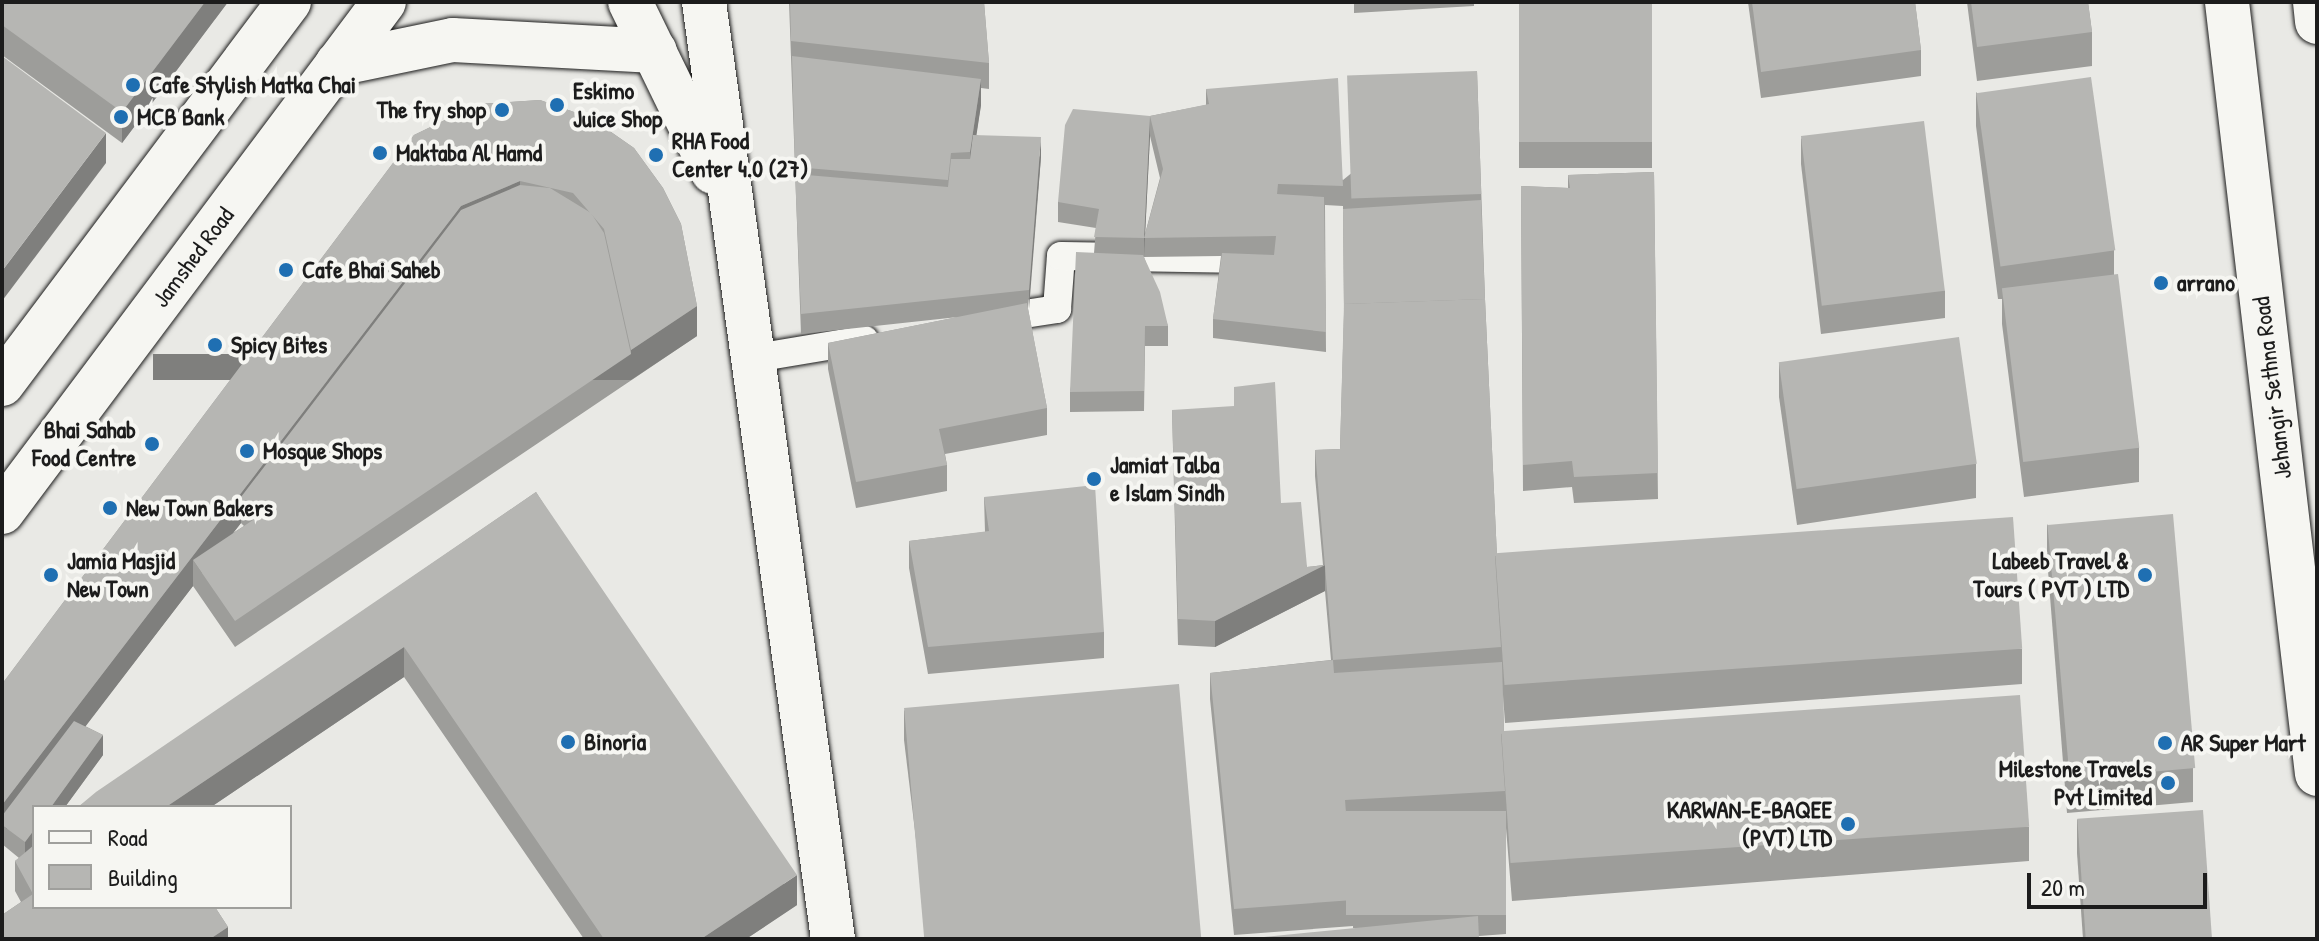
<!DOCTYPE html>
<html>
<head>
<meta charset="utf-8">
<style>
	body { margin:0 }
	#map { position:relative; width:2319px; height:941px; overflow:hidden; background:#e9e9e5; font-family:"Patrick Hand",sans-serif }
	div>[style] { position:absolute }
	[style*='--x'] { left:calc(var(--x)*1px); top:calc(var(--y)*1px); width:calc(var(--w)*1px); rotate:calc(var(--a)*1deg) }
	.roads { filter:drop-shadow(0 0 2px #1c1c1c) drop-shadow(0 0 2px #1c1c1c) }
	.service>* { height:28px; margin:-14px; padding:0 14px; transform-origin:14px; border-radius:14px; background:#f6f6f2 }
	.minor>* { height:44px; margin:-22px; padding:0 22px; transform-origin:22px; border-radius:22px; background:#f6f6f2 }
	.secondary>* { height:44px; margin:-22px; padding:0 22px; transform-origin:22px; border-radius:22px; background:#f6f6f2 }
	.trunk>* { height:44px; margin:-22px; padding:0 22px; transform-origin:22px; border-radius:22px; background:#f6f6f2 }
	.wall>* { inset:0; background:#9d9d9a; transform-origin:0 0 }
	.shaded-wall>* { inset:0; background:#7f7f7d; transform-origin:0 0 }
	.building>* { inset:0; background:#b6b6b3; transform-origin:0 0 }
	.dots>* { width:22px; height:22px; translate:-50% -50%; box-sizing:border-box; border:4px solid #f6f6f2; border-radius:50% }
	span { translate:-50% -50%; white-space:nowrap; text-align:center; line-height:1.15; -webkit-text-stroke:8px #f6f6f2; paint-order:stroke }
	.poi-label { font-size:24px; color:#1c1c1c; font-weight:700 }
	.left { translate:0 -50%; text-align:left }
	.right { translate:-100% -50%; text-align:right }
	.street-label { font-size:24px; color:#1c1c1c }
	.frame { position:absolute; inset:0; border:4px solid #1c1c1c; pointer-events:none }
	.legend { position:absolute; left:32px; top:805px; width:260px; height:104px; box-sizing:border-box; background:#f6f6f2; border:2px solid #9f9f9c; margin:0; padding:10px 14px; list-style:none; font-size:24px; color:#1c1c1c }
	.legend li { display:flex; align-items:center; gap:16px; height:40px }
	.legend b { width:40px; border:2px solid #9f9f9c }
	.scale { position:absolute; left:2027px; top:873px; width:180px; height:36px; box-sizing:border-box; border:4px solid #1c1c1c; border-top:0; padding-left:10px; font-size:24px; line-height:28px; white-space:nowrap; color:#1c1c1c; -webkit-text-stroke:6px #f6f6f2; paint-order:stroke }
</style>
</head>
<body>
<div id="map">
	<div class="roads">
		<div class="service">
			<i style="--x:992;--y:319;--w:66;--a:-8.7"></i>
			<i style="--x:1057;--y:309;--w:53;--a:-85.7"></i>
			<i style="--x:1061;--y:256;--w:188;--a:0.9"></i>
			<i style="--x:750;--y:359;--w:116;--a:-9.5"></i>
		</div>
		<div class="minor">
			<i style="--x:630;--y:2;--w:189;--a:64"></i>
			<i style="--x:704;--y:2;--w:946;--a:82.16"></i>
		</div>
		<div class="secondary">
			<i style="--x:337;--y:64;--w:118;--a:-11.7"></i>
			<i style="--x:453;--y:40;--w:202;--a:3.1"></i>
			<i style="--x:2;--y:384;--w:478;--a:-53.1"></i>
			<i style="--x:2;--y:512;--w:637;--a:-53.17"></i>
		</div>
		<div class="trunk">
			<i style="--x:2227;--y:2;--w:777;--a:83.35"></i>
			<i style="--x:2315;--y:2;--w:20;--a:84"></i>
		</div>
	</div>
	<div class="wall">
		<i style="clip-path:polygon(2px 2px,228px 2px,122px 143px,2px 55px)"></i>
		<i style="clip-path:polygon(789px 2px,984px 2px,989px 63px,989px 89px,981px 88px,981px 105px,976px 135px,1041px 157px,1028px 309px,1047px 408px,1047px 435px,945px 454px,947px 465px,947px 491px,856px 508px,828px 369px,828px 343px,958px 317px,801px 334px)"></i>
		<i style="clip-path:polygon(1354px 2px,1474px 2px,1474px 6px,1354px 13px)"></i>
		<i style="left:1519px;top:2px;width:133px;height:166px"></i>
		<i style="clip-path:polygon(1748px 2px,1915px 2px,1921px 50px,1921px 76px,1761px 98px)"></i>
		<i style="clip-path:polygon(1967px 2px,2088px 2px,2092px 32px,2092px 66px,1977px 81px)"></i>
		<i style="clip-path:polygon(evenodd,1477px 71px,1485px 299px,1497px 556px,2022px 649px,2022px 684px,1505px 723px,1503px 695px,1504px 733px,2029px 827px,2029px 861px,1512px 901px,1506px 828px,1506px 934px,1479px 936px,1353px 928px,1353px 926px,1234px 935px,1210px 699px,1210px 673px,1331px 660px,1325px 591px,1215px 647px,1178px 645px,1172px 410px,1281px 503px,1307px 567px,1323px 565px,1315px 476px,1315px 450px,1340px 449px,1344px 314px,1343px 206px,1325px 205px,1326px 352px,1213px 338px,1213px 319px,1221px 256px,1144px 257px,1168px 326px,1168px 346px,1145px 346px,1144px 411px,1070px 412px,1070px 392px,1094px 253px,1096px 228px,1058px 222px,1058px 202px,1150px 116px,1206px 105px,1206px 89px,1343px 180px,1477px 71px,1150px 136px,1160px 178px,1145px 234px,1150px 136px)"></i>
		<i style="clip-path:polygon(1976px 92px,2114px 250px,2114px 275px,2139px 448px,2139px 482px,2024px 497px,2002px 324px,2002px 299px,1998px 299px,1976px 126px)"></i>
		<i style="clip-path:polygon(evenodd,540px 100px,591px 118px,634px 148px,663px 188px,681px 224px,697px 306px,697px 336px,235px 647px,193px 586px,85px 726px,103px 735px,103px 755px,65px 807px,34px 807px,34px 907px,215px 907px,228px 927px,228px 939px,2px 939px,2px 915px,21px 902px,15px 891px,15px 861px,19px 858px,2px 844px,2px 684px,414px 135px,478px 104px,540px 100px,241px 523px,244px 526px,233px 533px,241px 523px)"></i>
		<i style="clip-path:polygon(1801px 138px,1945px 291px,1945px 318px,1821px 334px,1801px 164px)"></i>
		<i style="clip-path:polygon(1654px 172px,1658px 499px,1574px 503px,1572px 487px,1523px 491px,1521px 186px,1568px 188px,1568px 175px)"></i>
		<i style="clip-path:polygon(1779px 363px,1976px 464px,1976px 498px,1797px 525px,1779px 397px)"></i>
		<i style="clip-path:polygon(536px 492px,797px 905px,746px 939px,584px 939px,404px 677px,211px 807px,78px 807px)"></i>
		<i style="clip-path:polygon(984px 497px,1104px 632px,1104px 658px,928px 674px,909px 568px,909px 541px,985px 532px)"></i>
		<i style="clip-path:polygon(2047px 524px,2193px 768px,2193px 802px,2067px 813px,2047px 558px)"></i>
		<i style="clip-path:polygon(904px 710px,1202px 939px,928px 939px,904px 740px)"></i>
		<i style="clip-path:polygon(2077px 819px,2213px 939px,2083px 939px,2077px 853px)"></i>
	</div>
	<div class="shaded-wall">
		<i style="clip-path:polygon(205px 2px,228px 2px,122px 143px,122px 112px)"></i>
		<i style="clip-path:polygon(981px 79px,981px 105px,970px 178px,970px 152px)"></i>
		<i style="clip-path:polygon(1150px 116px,1150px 136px,1144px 257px,1144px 238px)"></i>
		<i style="clip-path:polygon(106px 133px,106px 163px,2px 301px,2px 271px)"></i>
		<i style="clip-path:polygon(1041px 137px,1041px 157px,1029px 309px,1029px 290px)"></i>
		<i style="clip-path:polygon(520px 181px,520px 212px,241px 497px,241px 523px,202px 573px,193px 560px,193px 586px,7px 829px,2px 825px,2px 805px,461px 206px)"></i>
		<i style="clip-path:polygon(697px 306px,697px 336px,631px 380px,631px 350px)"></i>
		<i style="left:631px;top:354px;width:26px;height:478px;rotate:90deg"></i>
		<i style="clip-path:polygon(1325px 565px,1325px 591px,1215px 647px,1215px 621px)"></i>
		<i style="clip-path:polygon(404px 647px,404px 677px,211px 807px,166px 807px)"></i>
		<i style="clip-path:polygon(103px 735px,103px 755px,65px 807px,51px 807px)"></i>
		<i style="clip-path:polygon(34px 830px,34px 850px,25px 862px,25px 842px)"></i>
		<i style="clip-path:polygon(797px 875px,797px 905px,746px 939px,701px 939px)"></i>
		<i style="clip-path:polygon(228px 927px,228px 939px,210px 939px)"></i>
	</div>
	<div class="building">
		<i style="clip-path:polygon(2px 2px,205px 2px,122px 112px,2px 25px)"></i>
		<i style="clip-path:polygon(790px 2px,984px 2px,989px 63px,791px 41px)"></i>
		<i style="left:1519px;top:2px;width:133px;height:140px"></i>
		<i style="clip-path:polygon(1752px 2px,1915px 2px,1921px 50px,1761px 72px)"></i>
		<i style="clip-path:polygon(1971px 2px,2088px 2px,2092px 32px,1977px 47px)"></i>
		<i style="clip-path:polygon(2px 56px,106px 133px,2px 271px)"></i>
		<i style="clip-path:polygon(792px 56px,981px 79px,970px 152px,951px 153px,948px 180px,795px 167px)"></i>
		<i style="left:1477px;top:71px;width:123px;height:130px;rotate:88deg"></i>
		<i style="left:2091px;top:77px;width:175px;height:116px;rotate:82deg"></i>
		<i style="clip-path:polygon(1338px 78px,1343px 186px,1278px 184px,1277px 194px,1324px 197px,1326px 332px,1213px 319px,1222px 253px,1274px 255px,1276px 236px,1144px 238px,1163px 169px,1150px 116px,1209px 104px,1206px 89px)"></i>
		<i style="clip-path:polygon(540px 100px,591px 118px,634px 148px,663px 188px,681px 224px,697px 306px,631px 350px,604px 229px,573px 193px,520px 181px,461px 206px,2px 805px,2px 684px,414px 135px,478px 104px)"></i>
		<i style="clip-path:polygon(1073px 109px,1150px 116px,1144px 238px,1094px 237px,1099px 209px,1058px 202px,1065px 125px)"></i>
		<i style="left:1924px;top:121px;width:171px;height:124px;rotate:83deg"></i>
		<i style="clip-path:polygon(973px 135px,1041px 137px,1029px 290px,801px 314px,795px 174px,948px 187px,951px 159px,970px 159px)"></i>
		<i style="clip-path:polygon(1654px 172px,1658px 473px,1574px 477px,1572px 461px,1523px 465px,1521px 186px,1570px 188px,1568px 175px)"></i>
		<i style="clip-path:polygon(520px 185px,550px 188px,591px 213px,604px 233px,631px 354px,235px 621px,193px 560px,256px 518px,241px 497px,461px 210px)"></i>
		<i style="clip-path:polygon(1481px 200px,1485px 299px,1344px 304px,1344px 306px,1343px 209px)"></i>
		<i style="clip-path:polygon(1076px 252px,1143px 255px,1160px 292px,1168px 326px,1145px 326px,1144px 391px,1070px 392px)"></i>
		<i style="left:2118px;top:274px;width:175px;height:117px;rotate:83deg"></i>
		<i style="clip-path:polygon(1485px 299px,1497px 556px,1495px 556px,1501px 647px,1333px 660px,1334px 673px,1502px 662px,1504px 733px,1501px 734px,1505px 791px,1345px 800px,1353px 900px,1234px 909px,1210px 673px,1333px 660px,1315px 450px,1340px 449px,1344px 304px)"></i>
		<i style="clip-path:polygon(1027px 303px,1047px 408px,939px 429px,947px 465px,856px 482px,828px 343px)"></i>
		<i style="left:1959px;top:337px;width:128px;height:182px;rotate:82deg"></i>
		<i style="clip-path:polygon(1275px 382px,1281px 503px,1301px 502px,1307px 567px,1325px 565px,1215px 621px,1178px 619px,1172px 410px,1234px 406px,1234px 387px)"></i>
		<i style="clip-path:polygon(1095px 485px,1104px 632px,928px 647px,909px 541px,989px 531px,984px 497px)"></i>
		<i style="clip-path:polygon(536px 492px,797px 875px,701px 939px,604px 939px,404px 647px,166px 807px,78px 807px,96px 792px)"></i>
		<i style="left:2173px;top:514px;width:255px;height:126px;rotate:85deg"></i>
		<i style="left:2013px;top:517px;width:132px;height:519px;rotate:86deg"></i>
		<i style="left:1179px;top:684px;width:256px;height:276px;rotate:85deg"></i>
		<i style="left:2020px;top:695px;width:132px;height:520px;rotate:86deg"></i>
		<i style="clip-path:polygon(74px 721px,103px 735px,51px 807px,34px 807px,34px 830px,25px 842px,2px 825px,2px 816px)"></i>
		<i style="left:2203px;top:810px;width:129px;height:126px;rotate:86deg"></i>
		<i style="left:1506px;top:811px;width:104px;height:160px;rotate:90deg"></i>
		<i style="clip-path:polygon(34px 845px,34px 907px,215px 907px,228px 927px,210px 939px,2px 939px,2px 915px,33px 894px,15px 861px)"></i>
		<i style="clip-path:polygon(1478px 916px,1479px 939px,1244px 939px)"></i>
	</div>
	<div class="dots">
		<i style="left:133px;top:85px;background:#1f6fb2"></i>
		<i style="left:557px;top:105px;background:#1f6fb2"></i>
		<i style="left:502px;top:110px;background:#1f6fb2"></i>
		<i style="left:121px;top:117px;background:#1f6fb2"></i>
		<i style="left:380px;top:153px;background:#1f6fb2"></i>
		<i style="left:656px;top:155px;background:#1f6fb2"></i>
		<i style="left:286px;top:270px;background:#1f6fb2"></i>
		<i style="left:2161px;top:283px;background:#1f6fb2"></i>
		<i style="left:215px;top:345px;background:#1f6fb2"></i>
		<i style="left:152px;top:444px;background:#1f6fb2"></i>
		<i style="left:247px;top:451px;background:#1f6fb2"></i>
		<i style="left:1094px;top:479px;background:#1f6fb2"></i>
		<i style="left:110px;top:508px;background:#1f6fb2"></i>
		<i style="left:51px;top:575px;background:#1f6fb2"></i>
		<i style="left:2145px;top:575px;background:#1f6fb2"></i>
		<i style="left:568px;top:742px;background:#1f6fb2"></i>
		<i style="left:2165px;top:743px;background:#1f6fb2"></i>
		<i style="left:2168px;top:783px;background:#1f6fb2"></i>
		<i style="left:1848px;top:824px;background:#1f6fb2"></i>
	</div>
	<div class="poi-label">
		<span class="left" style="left:149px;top:85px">Cafe Stylish Matka Chai</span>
		<span class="left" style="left:573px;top:105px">Eskimo<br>Juice Shop</span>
		<span class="right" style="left:486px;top:110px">The fry shop</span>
		<span class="left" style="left:137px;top:117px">MCB Bank</span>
		<span class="left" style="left:672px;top:155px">RHA Food<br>Center 4.0 (27)</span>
		<span class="left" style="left:396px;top:153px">Maktaba Al Hamd</span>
		<span class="left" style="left:302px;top:270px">Cafe Bhai Saheb</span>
		<span class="left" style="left:2177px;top:283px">arrano</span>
		<span class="left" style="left:231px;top:345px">Spicy Bites</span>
		<span class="right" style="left:136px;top:444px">Bhai Sahab<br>Food Centre</span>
		<span class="left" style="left:263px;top:451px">Mosque Shops</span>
		<span class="left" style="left:1110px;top:479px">Jamiat Talba<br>e Islam Sindh</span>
		<span class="left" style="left:126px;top:508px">New Town Bakers</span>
		<span class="left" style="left:67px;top:575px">Jamia Masjid<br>New Town</span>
		<span class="right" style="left:2129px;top:575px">Labeeb Travel &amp;<br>Tours ( PVT ) LTD</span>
		<span class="left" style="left:584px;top:742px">Binoria</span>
		<span class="left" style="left:2181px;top:743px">AR Super Mart</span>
		<span class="right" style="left:2152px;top:783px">Milestone Travels<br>Pvt Limited</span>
		<span class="right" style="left:1832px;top:824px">KARWAN-E-BAQEE<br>(PVT) LTD</span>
	</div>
	<div class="street-label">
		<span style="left:193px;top:257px;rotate:-53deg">Jamshed Road</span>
		<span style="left:2272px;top:388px;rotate:-97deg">Jehangir Sethna Road</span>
	</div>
	<div class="frame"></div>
	<ul class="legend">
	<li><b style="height:10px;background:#f6f6f2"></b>Road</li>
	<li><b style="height:22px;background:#b6b6b3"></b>Building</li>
	</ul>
	<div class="scale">20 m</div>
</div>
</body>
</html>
